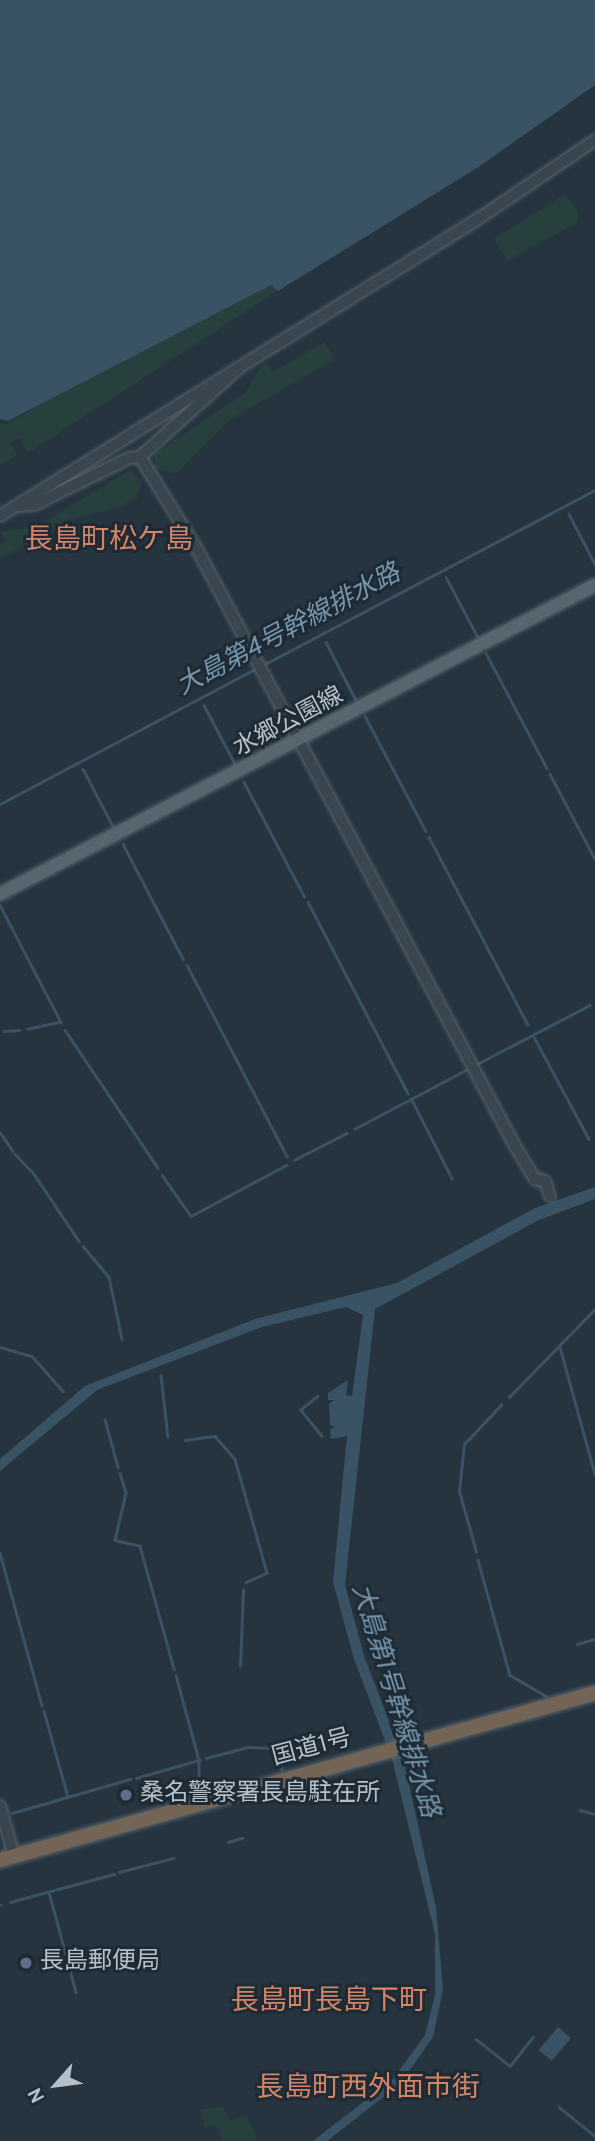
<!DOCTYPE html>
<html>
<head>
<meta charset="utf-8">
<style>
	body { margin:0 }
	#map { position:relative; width:595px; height:2141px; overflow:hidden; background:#25343f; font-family:Overpass,"Noto Sans JP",sans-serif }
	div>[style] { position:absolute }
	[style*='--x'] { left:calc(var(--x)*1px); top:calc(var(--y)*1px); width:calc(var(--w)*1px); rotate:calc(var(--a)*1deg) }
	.green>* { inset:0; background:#27403e }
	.water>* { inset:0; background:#395365; transform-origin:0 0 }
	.stream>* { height:2.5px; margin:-1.25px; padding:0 1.25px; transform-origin:1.25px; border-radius:1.25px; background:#395365 }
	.roads { filter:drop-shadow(0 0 2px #57636c) drop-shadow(0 0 2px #57636c) }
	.minor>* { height:10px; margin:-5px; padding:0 5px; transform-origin:5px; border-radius:5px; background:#39454f }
	.major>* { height:12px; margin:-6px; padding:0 6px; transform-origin:6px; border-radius:6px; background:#57656e }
	.highway>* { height:14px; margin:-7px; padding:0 7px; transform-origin:7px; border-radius:7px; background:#746456 }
	.dots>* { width:19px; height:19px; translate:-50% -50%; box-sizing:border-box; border:4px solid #1e2a34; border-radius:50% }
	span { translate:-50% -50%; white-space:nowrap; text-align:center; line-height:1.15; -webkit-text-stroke:6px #1e2a34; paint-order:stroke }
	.street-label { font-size:24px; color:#b5c0c9 }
	.poi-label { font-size:24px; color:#b5c0c9 }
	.left { translate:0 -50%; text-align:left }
	.water-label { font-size:26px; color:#7696ac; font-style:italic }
	.quarter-label { font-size:28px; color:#d48466 }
	.north { position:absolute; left:21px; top:2050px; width:70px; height:70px; -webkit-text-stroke:5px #1e2a34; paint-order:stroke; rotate:242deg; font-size:19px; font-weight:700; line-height:28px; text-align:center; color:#b5c0c9 }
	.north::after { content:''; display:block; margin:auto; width:24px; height:32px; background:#b5c0c9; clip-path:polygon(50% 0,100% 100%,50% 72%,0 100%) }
</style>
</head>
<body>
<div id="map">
	<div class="green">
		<i style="clip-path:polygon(565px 194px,577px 210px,578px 222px,507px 261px,494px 239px)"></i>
		<i style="clip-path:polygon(263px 270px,294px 280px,28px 453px,19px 438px,10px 443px,17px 455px,0 465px,0 423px,6px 424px,146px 346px)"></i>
		<i style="clip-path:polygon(325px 342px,335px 359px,229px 420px,176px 474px,155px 468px,154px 454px,245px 393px,261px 366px,267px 363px,273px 372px)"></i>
		<i style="clip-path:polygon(130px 470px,142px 481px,137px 498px,117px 508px,67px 520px,0 559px,0 544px,5px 541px,0 532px,37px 526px)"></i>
		<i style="clip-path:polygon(223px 2107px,229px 2120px,247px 2116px,258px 2141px,224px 2141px,215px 2125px,205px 2127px,200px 2109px)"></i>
	</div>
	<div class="water">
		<i style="clip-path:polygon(0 0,595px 0,595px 85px,480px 166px,278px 291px,271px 285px,8px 421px,0 419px)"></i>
		<i style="clip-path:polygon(595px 1187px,595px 1199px,539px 1220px,375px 1309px,345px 1585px,364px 1656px,403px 1757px,436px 1907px,443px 1990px,433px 2037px,399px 2085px,327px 2141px,313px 2141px,393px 2079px,425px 2035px,435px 1995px,435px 1934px,392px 1759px,354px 1659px,333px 1582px,347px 1436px,331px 1439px,330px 1429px,335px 1427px,330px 1425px,329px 1404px,334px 1400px,328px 1400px,328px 1393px,348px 1380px,346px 1395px,352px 1396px,363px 1315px,346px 1307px,262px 1327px,97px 1390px,0 1471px,0 1459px,85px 1386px,255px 1319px,397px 1283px,535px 1208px)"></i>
		<i style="left:558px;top:2027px;width:17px;height:30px;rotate:40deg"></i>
	</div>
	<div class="stream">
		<i style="--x:569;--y:514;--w:56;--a:62.5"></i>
		<i style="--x:446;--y:577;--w:70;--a:62"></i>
		<i style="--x:326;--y:642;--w:68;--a:62.7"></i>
		<i style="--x:486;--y:653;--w:130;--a:62.1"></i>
		<i style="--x:263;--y:665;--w:375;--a:-27.8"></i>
		<i style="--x:204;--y:705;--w:67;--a:62.3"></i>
		<i style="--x:365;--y:716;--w:130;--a:62.1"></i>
		<i style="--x:83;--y:769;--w:67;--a:62.3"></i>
		<i style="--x:550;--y:774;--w:96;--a:62.1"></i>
		<i style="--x:244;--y:782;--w:129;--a:62.2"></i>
		<i style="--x:0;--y:804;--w:291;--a:-27.9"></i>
		<i style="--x:429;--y:837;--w:212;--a:62.2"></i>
		<i style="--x:123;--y:844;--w:130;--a:62.4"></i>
		<i style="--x:308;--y:902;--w:216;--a:62.4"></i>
		<i style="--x:0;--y:905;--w:132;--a:62.5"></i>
		<i style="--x:61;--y:1022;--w:34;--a:168"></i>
		<i style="--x:187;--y:965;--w:216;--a:62.4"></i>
		<i style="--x:65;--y:1030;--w:166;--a:56"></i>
		<i style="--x:4;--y:1031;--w:15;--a:-4"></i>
		<i style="--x:533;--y:1035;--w:118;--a:61.7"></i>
		<i style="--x:477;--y:1064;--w:127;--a:-27.6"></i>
		<i style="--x:412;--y:1100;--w:88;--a:62.9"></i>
		<i style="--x:354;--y:1129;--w:127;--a:-27.8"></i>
		<i style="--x:0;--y:1132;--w:23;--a:56"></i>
		<i style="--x:15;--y:1154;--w:28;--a:46"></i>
		<i style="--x:34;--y:1174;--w:81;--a:56.1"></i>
		<i style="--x:294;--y:1160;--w:59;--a:-27"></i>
		<i style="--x:162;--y:1175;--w:50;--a:54.7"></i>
		<i style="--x:191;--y:1216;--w:108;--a:-28.2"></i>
		<i style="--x:83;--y:1246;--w:40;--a:50"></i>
		<i style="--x:109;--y:1277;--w:63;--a:78.2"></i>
		<i style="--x:0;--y:1347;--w:33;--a:16"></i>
		<i style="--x:32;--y:1356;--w:47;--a:48.5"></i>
		<i style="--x:560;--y:1347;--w:132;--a:74.6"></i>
		<i style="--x:161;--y:1375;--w:62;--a:83.6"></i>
		<i style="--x:318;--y:1396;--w:22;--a:141"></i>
		<i style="--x:301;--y:1410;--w:33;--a:51"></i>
		<i style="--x:509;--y:1397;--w:123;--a:-45.7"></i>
		<i style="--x:105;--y:1419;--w:50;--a:74.8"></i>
		<i style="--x:185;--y:1440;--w:30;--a:-8"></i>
		<i style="--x:215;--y:1436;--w:30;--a:49"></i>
		<i style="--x:235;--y:1459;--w:118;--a:74.3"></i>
		<i style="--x:267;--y:1573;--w:23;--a:155"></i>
		<i style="--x:120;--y:1473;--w:21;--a:73"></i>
		<i style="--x:126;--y:1493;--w:48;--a:103.2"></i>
		<i style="--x:115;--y:1540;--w:26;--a:13"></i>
		<i style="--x:140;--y:1546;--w:128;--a:74.5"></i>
		<i style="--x:476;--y:1552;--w:63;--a:-105.6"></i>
		<i style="--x:459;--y:1491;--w:47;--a:-83.9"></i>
		<i style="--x:464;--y:1444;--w:54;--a:-46.5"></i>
		<i style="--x:0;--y:1553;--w:158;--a:74.6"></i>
		<i style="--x:478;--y:1560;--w:119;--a:74.5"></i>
		<i style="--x:510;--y:1675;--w:42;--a:30.3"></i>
		<i style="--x:577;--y:1644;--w:19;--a:-16"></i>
		<i style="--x:240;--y:1666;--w:76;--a:-87.7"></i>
		<i style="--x:176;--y:1675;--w:88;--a:74.9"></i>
		<i style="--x:199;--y:1760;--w:34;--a:90"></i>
		<i style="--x:44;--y:1711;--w:89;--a:74.4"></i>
		<i style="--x:206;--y:1758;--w:43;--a:-14.7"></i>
		<i style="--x:248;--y:1747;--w:32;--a:2"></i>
		<i style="--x:280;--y:1748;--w:24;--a:85"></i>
		<i style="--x:136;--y:1778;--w:66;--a:-15.9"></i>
		<i style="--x:580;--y:1810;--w:16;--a:15"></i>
		<i style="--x:12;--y:1813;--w:123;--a:-16.1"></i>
		<i style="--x:228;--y:1842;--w:15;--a:-16"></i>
		<i style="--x:119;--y:1872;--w:56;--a:-14.5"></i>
		<i style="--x:49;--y:1892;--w:104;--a:74.9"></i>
		<i style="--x:10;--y:1902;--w:108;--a:-15.1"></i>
		<i style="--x:0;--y:1905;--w:2;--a:0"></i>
		<i style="--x:476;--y:2039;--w:43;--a:38.5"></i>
		<i style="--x:510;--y:2066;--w:37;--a:-52"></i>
		<i style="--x:559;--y:2107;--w:46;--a:38.9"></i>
	</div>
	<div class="roads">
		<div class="minor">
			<i style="--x:140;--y:457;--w:108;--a:58.2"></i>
			<i style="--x:197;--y:549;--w:676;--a:61.96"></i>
			<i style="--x:515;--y:1146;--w:39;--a:59"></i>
			<i style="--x:535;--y:1179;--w:10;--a:11"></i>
			<i style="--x:545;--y:1181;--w:16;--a:72"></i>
			<i style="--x:140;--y:457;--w:133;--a:-42"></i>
			<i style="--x:18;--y:506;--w:16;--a:-4"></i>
			<i style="--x:34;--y:505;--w:106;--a:-26.3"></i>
			<i style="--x:129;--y:458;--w:11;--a:-5"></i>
			<i style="--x:0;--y:516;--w:563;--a:-31.85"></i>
			<i style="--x:478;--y:219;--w:141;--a:-34"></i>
			<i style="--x:0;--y:1806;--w:52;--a:74.4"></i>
		</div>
		<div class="major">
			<i style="--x:0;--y:894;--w:670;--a:-27.44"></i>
		</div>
		<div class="highway">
			<i style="--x:0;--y:1860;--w:618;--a:-15.68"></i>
		</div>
	</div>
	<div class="dots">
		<i style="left:126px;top:1795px;background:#5c6f8a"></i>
		<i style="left:26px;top:1963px;background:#5c6f8a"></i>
	</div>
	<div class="street-label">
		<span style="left:289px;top:723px;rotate:-28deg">水郷公園線</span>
		<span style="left:312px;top:1749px;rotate:-15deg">国道1号</span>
	</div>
	<div class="poi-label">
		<span class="left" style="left:140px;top:1795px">桑名警察署長島駐在所</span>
		<span class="left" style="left:40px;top:1963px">長島郵便局</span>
	</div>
	<div class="water-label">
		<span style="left:289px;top:631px;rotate:-28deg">大島第4号幹線排水路</span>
		<span style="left:394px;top:1701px;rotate:73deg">大島第1号幹線排水路</span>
	</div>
	<div class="quarter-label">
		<span style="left:109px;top:541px">長島町松ケ島</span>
		<span style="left:329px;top:2002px">長島町長島下町</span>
		<span style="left:368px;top:2089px">長島町西外面市街</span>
	</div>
	<div class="north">N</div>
</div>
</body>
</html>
